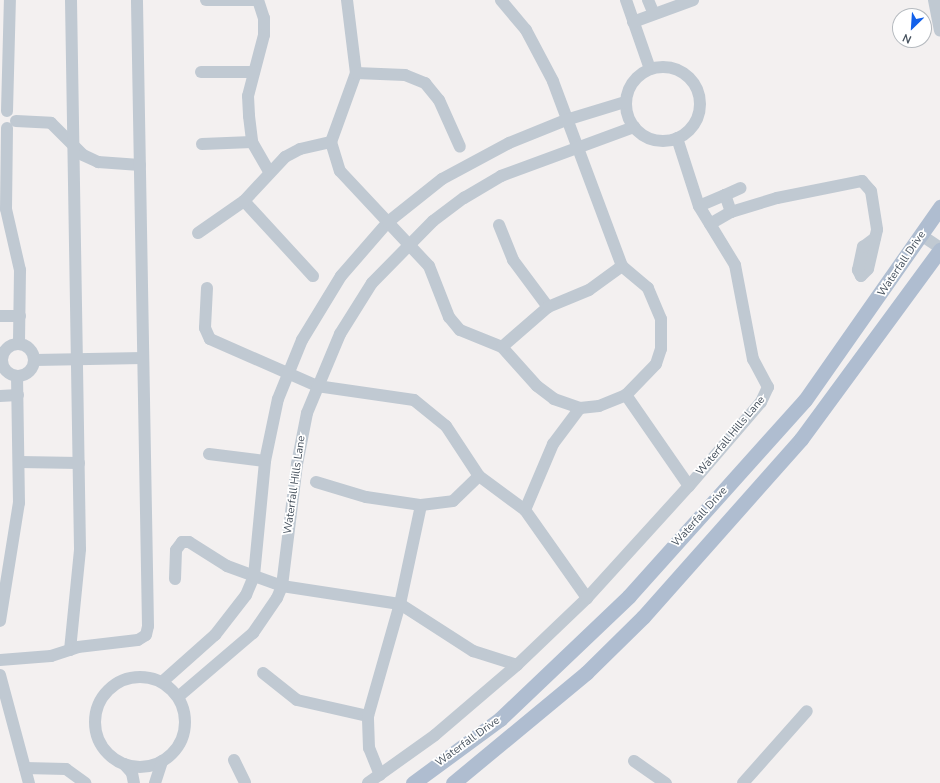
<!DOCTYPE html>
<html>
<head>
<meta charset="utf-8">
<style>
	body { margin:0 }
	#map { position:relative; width:940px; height:783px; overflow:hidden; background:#f3f0f0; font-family:"Nunito Sans",sans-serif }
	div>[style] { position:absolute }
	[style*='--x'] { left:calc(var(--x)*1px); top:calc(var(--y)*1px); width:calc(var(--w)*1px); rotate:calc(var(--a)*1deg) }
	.minor>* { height:12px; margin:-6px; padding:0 6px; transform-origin:6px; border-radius:6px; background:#c0c9d2 }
	.minor>.ring { margin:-6px; padding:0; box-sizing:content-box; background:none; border:12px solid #c0c9d2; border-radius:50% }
	.major>* { height:15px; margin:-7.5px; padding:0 7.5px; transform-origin:7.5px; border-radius:7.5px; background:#afbdd0 }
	span { translate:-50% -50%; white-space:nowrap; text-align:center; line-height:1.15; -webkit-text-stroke:3.5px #fff; paint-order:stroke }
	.street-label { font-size:11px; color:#47525e }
	.north { position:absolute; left:892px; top:8px; width:40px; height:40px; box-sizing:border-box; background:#fff; border:1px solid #b5babf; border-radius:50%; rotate:205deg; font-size:11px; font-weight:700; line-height:16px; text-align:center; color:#47525e }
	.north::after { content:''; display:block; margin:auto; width:14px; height:18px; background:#1361ea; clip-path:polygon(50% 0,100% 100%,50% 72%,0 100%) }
</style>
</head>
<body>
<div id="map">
	<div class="minor">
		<i style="--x:206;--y:0;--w:52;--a:0"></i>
		<i style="--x:258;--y:0;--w:19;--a:72"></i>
		<i style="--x:264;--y:18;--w:17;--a:90"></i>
		<i style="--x:264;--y:35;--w:63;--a:104.7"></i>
		<i style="--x:248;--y:96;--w:20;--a:87"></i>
		<i style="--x:249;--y:116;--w:26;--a:83"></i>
		<i style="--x:252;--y:142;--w:34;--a:60"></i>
		<i style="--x:347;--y:0;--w:74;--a:83"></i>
		<i style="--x:356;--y:73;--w:73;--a:109.9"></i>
		<i style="--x:331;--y:142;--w:30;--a:73"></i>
		<i style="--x:340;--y:171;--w:130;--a:46.9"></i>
		<i style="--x:429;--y:266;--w:55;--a:68.6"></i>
		<i style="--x:449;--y:317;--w:17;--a:50"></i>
		<i style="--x:460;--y:330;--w:45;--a:22"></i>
		<i style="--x:502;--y:347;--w:52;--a:48.1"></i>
		<i style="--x:537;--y:386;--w:21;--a:37"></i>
		<i style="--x:554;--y:399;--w:28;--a:19"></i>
		<i style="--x:580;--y:408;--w:19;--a:-6"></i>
		<i style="--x:599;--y:406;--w:29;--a:-22"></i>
		<i style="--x:626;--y:395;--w:43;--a:-45.9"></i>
		<i style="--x:656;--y:364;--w:16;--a:-72"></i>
		<i style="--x:661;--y:349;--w:30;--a:-90"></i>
		<i style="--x:661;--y:319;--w:34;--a:-113"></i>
		<i style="--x:648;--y:288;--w:34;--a:-140"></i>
		<i style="--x:622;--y:266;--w:197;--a:-110.5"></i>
		<i style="--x:553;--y:81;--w:58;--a:-117.9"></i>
		<i style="--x:526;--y:30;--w:39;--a:-130"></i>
		<i style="--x:626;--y:0;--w:73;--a:70.8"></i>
		<i style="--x:648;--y:0;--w:15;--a:67"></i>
		<i style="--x:934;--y:0;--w:31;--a:79"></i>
		<i style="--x:633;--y:22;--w:64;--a:-20.1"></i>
		<i class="ring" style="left:626px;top:67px;width:62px;height:62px"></i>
		<i style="--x:201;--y:72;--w:53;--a:0"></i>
		<i style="--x:356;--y:73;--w:49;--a:2.3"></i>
		<i style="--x:405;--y:75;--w:22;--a:22"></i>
		<i style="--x:425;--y:83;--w:22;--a:51"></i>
		<i style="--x:439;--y:100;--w:51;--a:65.9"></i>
		<i style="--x:7;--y:111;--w:111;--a:-88.5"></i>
		<i style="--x:16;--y:121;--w:35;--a:3"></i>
		<i style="--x:51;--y:123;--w:45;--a:45"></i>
		<i style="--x:83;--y:155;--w:17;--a:25"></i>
		<i style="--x:98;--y:162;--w:42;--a:4.1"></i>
		<i style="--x:7;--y:128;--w:81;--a:90.7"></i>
		<i style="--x:6;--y:209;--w:63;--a:77.1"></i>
		<i style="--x:20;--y:270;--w:74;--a:90.8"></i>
		<i style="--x:677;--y:138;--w:71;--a:72.1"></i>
		<i style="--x:699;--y:206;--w:69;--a:58.6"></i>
		<i style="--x:735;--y:265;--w:96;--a:79.2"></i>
		<i style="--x:753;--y:359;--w:32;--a:62"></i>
		<i style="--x:768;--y:387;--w:17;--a:115"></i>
		<i style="--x:761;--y:402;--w:111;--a:130.6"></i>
		<i style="--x:202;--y:144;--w:50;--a:-2.3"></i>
		<i style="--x:244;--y:201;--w:102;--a:47.4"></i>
		<i style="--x:699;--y:206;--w:28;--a:-23"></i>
		<i style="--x:731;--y:212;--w:48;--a:-16.9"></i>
		<i style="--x:777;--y:198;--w:87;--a:-11.3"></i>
		<i style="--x:862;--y:181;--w:13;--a:48"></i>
		<i style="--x:871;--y:191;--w:39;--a:81"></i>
		<i style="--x:877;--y:230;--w:40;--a:103"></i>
		<i style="--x:868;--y:269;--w:10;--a:135"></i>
		<i style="--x:861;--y:276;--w:7;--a:-117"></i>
		<i style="--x:858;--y:270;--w:24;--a:-78"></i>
		<i style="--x:863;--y:247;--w:15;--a:-37"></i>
		<i style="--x:710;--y:224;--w:24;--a:-30"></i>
		<i style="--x:731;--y:212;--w:18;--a:-109"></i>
		<i style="--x:725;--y:195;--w:17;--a:-24"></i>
		<i style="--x:499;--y:225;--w:38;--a:68"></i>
		<i style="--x:513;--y:260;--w:59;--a:53.3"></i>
		<i style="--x:198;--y:233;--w:56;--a:-34.8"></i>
		<i style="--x:244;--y:201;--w:60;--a:-47"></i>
		<i style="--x:285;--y:157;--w:17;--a:-28"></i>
		<i style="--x:300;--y:149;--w:32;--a:-13"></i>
		<i style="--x:921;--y:235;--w:23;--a:34"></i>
		<i style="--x:207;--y:288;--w:40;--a:92.9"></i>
		<i style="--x:205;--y:328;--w:12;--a:66"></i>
		<i style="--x:210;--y:339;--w:117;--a:23.7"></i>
		<i style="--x:317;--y:386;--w:98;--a:8.2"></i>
		<i style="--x:414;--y:400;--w:41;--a:39.1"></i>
		<i style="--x:446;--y:426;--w:60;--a:56.6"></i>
		<i style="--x:0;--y:316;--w:20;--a:0"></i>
		<i class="ring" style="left:2px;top:344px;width:20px;height:20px"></i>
		<i style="--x:502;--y:347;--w:61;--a:-41"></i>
		<i style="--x:548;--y:307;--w:44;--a:-22.5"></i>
		<i style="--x:589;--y:290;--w:41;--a:-36"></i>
		<i style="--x:35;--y:360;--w:108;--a:-1.1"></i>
		<i style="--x:0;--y:396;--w:18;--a:-3"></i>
		<i style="--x:209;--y:454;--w:56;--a:7.1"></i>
		<i style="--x:20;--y:462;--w:59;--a:1"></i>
		<i style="--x:316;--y:482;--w:52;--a:16.7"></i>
		<i style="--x:366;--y:497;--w:56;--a:8.3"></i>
		<i style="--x:421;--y:505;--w:32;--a:-7"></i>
		<i style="--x:453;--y:501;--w:36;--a:-44"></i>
		<i style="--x:479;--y:476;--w:57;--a:36.5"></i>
		<i style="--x:525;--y:510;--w:108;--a:54.8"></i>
		<i style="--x:525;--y:510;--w:72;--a:-67"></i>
		<i style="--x:553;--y:444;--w:45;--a:-53.1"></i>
		<i style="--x:175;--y:579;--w:29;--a:-88"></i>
		<i style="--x:176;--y:550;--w:10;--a:-53"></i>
		<i style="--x:182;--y:542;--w:7;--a:0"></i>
		<i style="--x:189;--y:542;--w:45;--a:32.3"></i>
		<i style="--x:227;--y:566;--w:59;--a:20"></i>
		<i style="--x:282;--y:586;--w:119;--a:8.7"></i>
		<i style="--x:400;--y:604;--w:87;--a:32.8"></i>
		<i style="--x:473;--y:651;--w:46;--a:17.7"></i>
		<i style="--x:0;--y:621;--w:120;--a:-80.9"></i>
		<i style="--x:19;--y:503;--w:127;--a:-90.9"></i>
		<i style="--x:70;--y:650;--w:101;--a:-84.3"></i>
		<i style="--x:80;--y:549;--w:549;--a:-90.94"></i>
		<i style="--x:0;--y:660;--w:51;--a:-4.5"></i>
		<i style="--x:51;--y:656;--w:28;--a:-18"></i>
		<i style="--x:78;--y:647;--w:60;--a:-6.7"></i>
		<i style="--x:138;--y:640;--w:9;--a:-32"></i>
		<i style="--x:146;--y:635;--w:9;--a:-77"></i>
		<i style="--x:148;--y:626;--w:626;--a:-91.01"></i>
		<i style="--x:263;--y:673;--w:43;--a:38.5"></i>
		<i style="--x:297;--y:700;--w:73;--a:12.7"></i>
		<i style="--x:0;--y:675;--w:112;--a:75"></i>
		<i class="ring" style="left:95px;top:677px;width:78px;height:78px"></i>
		<i style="--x:162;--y:682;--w:71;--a:-41.6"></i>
		<i style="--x:215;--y:635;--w:51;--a:-52.2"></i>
		<i style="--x:246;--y:595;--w:21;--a:-67"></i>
		<i style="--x:254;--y:576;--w:116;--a:-84.5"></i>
		<i style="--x:265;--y:461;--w:63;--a:-78.2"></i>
		<i style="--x:278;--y:399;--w:64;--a:-67.9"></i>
		<i style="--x:302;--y:340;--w:75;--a:-58.6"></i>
		<i style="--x:341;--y:276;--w:72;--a:-49"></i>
		<i style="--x:388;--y:222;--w:69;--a:-38.5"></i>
		<i style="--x:442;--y:179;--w:76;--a:-28.2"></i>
		<i style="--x:509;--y:143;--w:61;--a:-22"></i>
		<i style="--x:566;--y:120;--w:62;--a:-17"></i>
		<i style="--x:178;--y:697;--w:99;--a:-40.5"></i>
		<i style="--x:253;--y:633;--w:42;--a:-55.6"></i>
		<i style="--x:277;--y:598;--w:13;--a:-67"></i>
		<i style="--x:282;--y:586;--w:123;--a:-83"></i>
		<i style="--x:297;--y:464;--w:52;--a:-78.9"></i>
		<i style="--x:307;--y:413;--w:86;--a:-67.3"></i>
		<i style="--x:340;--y:334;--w:60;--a:-57.9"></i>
		<i style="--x:372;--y:283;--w:87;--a:-45.5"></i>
		<i style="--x:433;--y:221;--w:39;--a:-37"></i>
		<i style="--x:464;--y:198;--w:43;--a:-30.7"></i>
		<i style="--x:501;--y:176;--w:142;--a:-20.2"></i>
		<i style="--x:234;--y:760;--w:25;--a:64"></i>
		<i style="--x:634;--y:761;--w:39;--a:35"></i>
		<i style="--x:124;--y:764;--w:12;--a:48"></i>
		<i style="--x:132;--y:773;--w:10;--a:79"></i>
		<i style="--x:25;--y:768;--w:41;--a:1.4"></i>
		<i style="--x:66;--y:769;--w:24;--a:36"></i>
		<i style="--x:380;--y:775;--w:29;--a:-112"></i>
		<i style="--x:369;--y:748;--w:32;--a:-92"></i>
		<i style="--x:368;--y:716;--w:116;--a:-74.1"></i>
		<i style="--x:400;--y:604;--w:101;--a:-78"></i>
		<i style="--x:155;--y:783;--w:23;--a:-72"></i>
		<i style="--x:368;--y:783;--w:82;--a:-35.6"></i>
		<i style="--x:435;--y:735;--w:108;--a:-40.5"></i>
		<i style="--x:517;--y:665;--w:97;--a:-43.7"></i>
		<i style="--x:587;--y:598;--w:151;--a:-47.7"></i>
		<i style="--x:689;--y:486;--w:111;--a:-124.7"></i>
		<i style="--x:743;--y:783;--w:96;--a:-48.4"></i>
	</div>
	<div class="major">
		<i style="--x:413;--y:783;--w:108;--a:-36.3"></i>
		<i style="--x:500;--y:719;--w:178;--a:-43.6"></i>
		<i style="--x:629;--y:596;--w:263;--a:-48.1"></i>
		<i style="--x:805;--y:400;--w:236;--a:-55"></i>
		<i style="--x:453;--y:783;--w:173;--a:-39.6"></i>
		<i style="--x:586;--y:673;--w:80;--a:-44.5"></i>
		<i style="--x:643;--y:617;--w:238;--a:-48.4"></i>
		<i style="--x:801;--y:439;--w:235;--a:-53.7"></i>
	</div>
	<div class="street-label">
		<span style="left:902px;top:264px;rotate:-56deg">Waterfall Drive</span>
		<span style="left:731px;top:436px;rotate:-50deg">Waterfall Hills Lane</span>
		<span style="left:295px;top:485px;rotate:-82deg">Waterfall Hills Lane</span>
		<span style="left:700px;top:517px;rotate:-48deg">Waterfall Drive</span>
		<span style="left:468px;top:742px;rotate:-36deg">Waterfall Drive</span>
	</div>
	<div class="north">N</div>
</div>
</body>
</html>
